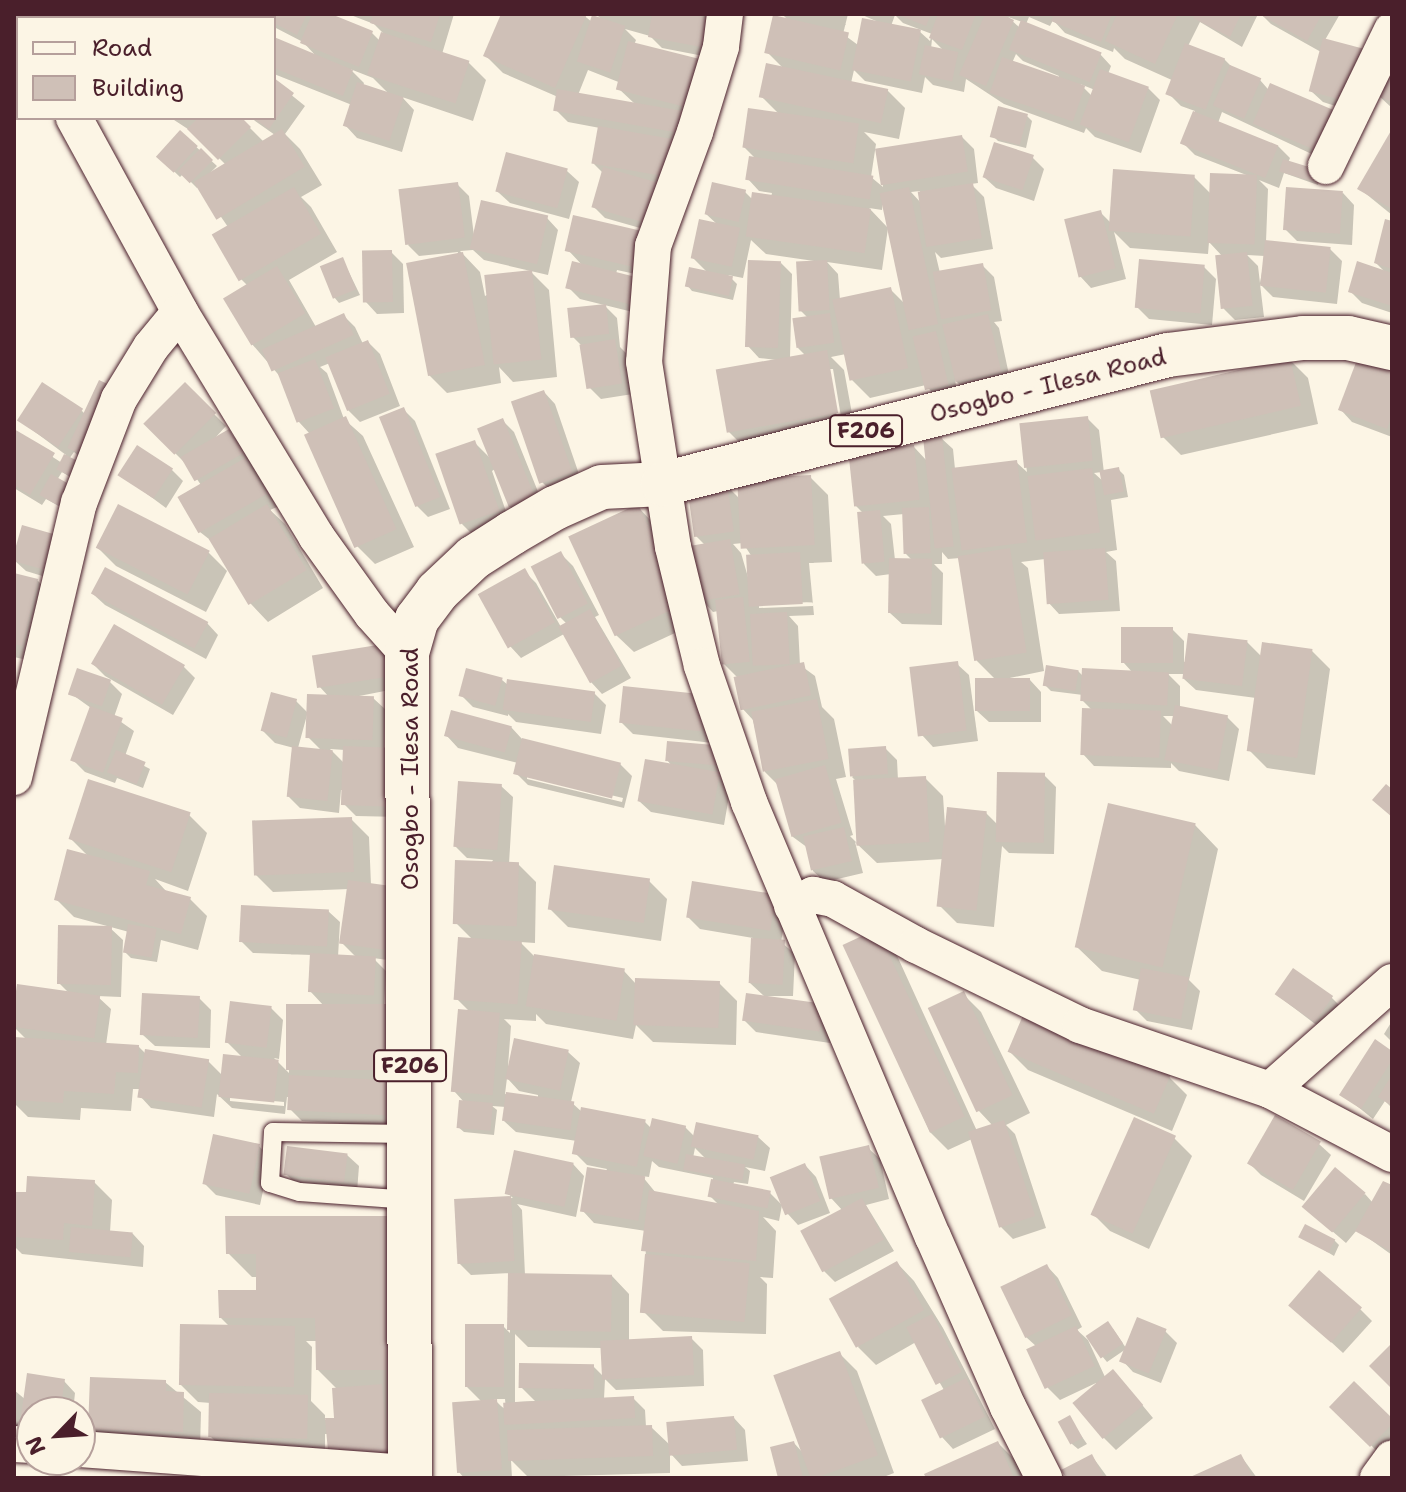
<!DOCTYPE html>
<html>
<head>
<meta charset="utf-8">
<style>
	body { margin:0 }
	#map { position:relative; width:1406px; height:1492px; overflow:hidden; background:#fcf5e5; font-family:"Shantell Sans",sans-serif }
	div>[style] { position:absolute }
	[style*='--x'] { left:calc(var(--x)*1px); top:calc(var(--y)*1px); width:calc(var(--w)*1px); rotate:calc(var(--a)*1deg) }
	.shadow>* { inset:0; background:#0003; transform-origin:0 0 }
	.building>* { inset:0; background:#cfc0b7; transform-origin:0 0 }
	.roads { filter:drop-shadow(0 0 2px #4a1f2b) drop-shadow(0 0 2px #4a1f2b) }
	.service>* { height:18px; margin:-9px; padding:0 9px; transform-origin:9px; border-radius:9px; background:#fcf5e5 }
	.minor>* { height:36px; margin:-18px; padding:0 18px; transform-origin:18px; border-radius:18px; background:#fcf5e5 }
	.primary>* { height:44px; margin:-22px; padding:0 22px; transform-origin:22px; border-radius:22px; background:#fcf5e5 }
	span { translate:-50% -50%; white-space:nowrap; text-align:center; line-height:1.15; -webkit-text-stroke:7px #fcf5e5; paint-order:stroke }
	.shield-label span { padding:2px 6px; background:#fcf5e5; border:2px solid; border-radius:6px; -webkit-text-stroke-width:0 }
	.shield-label { font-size:22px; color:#4a1f2b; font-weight:700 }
	.street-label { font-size:24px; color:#4a1f2b }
	.frame { position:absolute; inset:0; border:16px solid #4a1f2b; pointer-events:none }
	.legend { position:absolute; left:16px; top:16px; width:260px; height:104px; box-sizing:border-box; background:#fcf5e5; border:2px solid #b59f9b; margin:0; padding:10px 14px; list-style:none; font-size:24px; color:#4a1f2b }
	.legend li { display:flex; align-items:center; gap:16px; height:40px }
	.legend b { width:40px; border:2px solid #b59f9b }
	.north { position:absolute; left:16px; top:1396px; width:80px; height:80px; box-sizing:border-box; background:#fcf5e5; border:2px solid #b59f9b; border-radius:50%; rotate:245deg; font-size:22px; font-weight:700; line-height:32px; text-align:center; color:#4a1f2b }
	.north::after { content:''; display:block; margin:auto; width:28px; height:36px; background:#4a1f2b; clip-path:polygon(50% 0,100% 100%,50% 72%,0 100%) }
</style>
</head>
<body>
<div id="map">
	<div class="shadow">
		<i style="left:61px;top:14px;width:166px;height:7px"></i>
		<i style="clip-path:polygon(evenodd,253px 14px,326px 14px,372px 33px,380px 41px,383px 33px,374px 24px,348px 14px,454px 14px,442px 54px,468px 62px,486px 80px,473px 121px,402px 97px,414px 110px,402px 152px,357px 138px,346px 126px,352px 105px,274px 74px,274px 39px,316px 56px,303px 42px,274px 27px,274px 18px,257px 18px,253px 14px,350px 69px,373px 78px,389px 94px,363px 86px,364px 83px,350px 69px)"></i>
		<i style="clip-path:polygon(evenodd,503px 14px,582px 14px,592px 22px,603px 21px,596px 14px,732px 14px,724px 60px,662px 48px,650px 36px,625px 29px,636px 40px,634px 45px,702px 62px,668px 236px,605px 218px,593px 206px,603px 173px,594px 164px,600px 128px,568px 122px,556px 110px,558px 97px,503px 73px,485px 55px,503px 14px,588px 70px,621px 83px,619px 89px,635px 104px,578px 95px,588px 70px)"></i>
		<i style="clip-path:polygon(evenodd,782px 14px,848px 14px,843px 34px,858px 45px,876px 21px,860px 14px,997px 14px,1004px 17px,1001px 14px,1258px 14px,1242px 47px,1200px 22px,1188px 46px,1224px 59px,1233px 68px,1260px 80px,1333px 164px,1222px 112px,1218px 123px,1278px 146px,1290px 158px,1288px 163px,1321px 176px,1318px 185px,1284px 173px,1279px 188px,1259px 180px,1268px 189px,1266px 242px,1330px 249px,1342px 261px,1337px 304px,1273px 297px,1260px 284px,1264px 317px,1235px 320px,1224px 309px,1223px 257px,1209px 242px,1208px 254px,1130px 248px,1114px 232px,1126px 279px,1091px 288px,1080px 276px,1100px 212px,1112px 224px,1194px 177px,1211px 194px,1249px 176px,1195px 155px,1183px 143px,1195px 111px,1181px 106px,1169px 94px,1174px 81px,1125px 59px,1114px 48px,1113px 52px,1065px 33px,1053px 20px,1050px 26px,1029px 17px,1026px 24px,1100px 54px,1111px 66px,1108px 74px,1148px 88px,1160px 100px,1141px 153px,1095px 137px,1086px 128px,1084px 133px,1004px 104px,966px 79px,964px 92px,933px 85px,925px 77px,922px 93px,865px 81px,854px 70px,851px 83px,887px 90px,905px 108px,899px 139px,864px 132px,876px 144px,871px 177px,883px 187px,877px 149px,962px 137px,974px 149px,978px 183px,971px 184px,984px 197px,993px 249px,941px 258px,935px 252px,940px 273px,982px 265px,994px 277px,1002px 321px,994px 322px,999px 328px,1011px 384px,968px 393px,955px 380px,958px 396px,938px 400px,926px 385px,870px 398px,852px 380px,846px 354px,831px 357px,844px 370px,855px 430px,747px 450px,729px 432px,777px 360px,759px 358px,748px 346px,781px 263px,792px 274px,790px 358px,805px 355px,798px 348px,808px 318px,800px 310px,814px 261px,766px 254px,751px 240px,743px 278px,728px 275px,737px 284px,733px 300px,692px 291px,687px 285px,708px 273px,693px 258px,719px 226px,706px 214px,745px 192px,753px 200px,771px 197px,772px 193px,759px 191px,748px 179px,756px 159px,744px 147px,780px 115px,762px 97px,784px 69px,767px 52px,789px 21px,782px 14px,895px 15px,903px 23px,932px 34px,930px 41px,919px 31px,891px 26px,895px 15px,782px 14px,1008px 17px,1022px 22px,1020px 28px,1008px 17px,782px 14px,932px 39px,945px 52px,931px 49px,932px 39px,782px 14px,1016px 54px,1023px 61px,1059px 76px,1058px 79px,1012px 63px,1016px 54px,782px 14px,1080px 84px,1095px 90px,1093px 97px,1080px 84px,782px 14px,920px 191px,922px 204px,911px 192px,920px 191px,782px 14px,883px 200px,906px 305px,890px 289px,840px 300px,838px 274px,827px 262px,882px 270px,888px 228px,869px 208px,882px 210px,883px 200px,782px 14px,1247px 255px,1265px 256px,1260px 283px,1258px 266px,1247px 255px,782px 14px,829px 369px,833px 369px,842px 423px,838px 423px,829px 369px)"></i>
		<i style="clip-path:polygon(1261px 14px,1340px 14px,1325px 40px,1360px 114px,1323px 102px,1311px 91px,1321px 52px,1271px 24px)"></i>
		<i style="clip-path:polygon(1392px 61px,1392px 108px,1379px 96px)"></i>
		<i style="clip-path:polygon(274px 81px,305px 106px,285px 134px,300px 149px,322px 185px,301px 197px,311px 207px,337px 252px,289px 280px,316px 327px,343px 315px,355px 327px,363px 344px,368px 342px,380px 354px,400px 406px,360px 422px,348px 410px,330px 363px,320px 367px,327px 373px,344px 419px,363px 436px,414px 547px,375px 564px,357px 546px,307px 435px,310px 434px,299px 422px,283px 380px,252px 344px,248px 286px,241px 279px,228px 227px,199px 185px,197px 188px,183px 174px,180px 177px,159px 157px,181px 133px,217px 166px,210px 173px,226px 165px,194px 133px,171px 118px,240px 118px,264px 142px,275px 135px,251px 118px,274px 118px)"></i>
		<i style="clip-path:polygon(1027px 116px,1032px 121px,1026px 148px,998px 141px,993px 136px)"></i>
		<i style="clip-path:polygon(1392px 133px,1392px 215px,1360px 189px)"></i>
		<i style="clip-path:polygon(1032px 157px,1044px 169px,1034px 201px,996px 188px,984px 177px)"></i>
		<i style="clip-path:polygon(567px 171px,579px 182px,569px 219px,510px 203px,498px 192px)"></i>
		<i style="clip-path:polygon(457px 184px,469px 196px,474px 236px,547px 218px,558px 230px,548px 275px,484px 260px,473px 250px,460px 251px,480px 272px,485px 296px,531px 272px,549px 290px,557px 377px,513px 382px,499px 367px,501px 383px,447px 393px,429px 375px,458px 252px,419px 256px,408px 245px)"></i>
		<i style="clip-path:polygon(1343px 193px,1354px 205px,1352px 245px,1297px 241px,1285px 229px)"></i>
		<i style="clip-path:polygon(575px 217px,649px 277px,617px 270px,616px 274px,649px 316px,580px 299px,568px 287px,583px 266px,568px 250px)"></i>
		<i style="clip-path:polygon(1392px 223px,1392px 313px,1362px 303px,1350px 291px,1386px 273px,1376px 263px)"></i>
		<i style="clip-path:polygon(391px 252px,403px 264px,404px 313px,377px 314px,366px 302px)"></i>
		<i style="clip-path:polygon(343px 260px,360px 295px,339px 303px,334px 297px)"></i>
		<i style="clip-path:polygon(1204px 267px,1216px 279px,1212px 325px,1149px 319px,1137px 307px)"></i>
		<i style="clip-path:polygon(605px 306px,617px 318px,620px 347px,626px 353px,633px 394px,601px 399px,590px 388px,583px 347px,572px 336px)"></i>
		<i style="clip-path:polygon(1290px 360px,1308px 378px,1318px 424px,1181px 455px,1163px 437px)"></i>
		<i style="clip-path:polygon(1392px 371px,1392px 437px,1352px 422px,1341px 410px)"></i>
		<i style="clip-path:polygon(185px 385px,226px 426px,215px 438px,229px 432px,240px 443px,277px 507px,270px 510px,285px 524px,323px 588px,268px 622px,251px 604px,214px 543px,200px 532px,201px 485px,188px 466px,146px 424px)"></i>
		<i style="clip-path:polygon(544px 392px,555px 404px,582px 483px,553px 493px,541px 481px)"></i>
		<i style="clip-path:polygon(403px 409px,415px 421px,450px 509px,428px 517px,417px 506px)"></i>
		<i style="clip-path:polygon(82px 411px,85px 414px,81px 458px,74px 452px,69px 459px,86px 487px,62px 472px,57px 480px,73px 514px,46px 499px,42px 505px,14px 488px,14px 432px,62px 463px,66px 455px,19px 420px)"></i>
		<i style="clip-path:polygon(evenodd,1087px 418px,1099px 430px,1104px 473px,1119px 470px,1124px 475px,1128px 497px,1111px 500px,1117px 550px,1106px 552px,1116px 561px,1120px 611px,1059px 614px,1048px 602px,1045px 559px,1021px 562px,1028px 568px,1044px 671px,1000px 680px,1030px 680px,1041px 692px,1041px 722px,989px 722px,977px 711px,996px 680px,977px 661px,960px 558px,948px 559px,942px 552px,942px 564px,934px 564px,943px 573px,942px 625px,902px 624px,890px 613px,891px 574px,876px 576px,864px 564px,863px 513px,856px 506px,914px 447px,927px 461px,941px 438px,953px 449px,955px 469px,1016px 462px,1027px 472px,1021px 426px,1087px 418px,1102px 472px,1104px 482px,1094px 473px,1102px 472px,1087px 418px,904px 514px,906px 554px,913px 561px,895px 560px,891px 524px,883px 516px,904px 514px)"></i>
		<i style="clip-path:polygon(503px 421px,514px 432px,545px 509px,522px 518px,510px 507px,495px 469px,492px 471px,510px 523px,474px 536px,462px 524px,474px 442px,491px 459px)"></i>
		<i style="clip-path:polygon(172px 470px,183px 481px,166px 508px,120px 474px)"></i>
		<i style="clip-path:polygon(evenodd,810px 477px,828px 495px,832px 562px,809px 563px,814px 615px,789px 616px,798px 626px,800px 665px,815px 676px,822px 707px,834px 719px,846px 777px,836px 779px,853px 835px,850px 836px,859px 845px,858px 783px,852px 777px,885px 748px,897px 760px,898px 780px,925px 778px,943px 796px,945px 826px,986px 813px,998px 825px,1044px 775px,1056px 787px,1054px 854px,1009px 853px,1002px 846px,994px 927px,957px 923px,939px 905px,944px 859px,877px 863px,855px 842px,863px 873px,825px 882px,813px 871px,808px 848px,793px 837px,778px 785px,765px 772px,753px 720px,742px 708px,738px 678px,724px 664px,718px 611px,713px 612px,702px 600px,705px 545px,696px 536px,726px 485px,741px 500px,810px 477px,743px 543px,752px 557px,750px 584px,741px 553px,733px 544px,743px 543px,810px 477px,813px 602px,813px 606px,759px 608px,759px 604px,813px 602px)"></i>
		<i style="clip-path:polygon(638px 507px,655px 525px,701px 621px,634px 652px,616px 635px)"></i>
		<i style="clip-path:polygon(98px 548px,209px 553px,227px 571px,206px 612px,116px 566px)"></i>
		<i style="clip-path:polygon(71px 549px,62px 582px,26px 571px,14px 560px)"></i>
		<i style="clip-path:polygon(561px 554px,573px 566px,599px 615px,595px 617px,631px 678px,602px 694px,591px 682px,564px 634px,521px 658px,510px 646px,524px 571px,536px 583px,561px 627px,567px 624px,560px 617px)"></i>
		<i style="clip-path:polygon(14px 575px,37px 580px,55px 598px,40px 663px,14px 657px)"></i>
		<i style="clip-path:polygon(93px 594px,207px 623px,218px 635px,206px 659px,105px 605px)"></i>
		<i style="clip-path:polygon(evenodd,1172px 629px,1184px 641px,1184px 662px,1247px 642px,1262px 657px,1312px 651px,1330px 669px,1315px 775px,1267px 768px,1249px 750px,1256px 698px,1196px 690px,1184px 679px,1185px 674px,1168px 674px,1180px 686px,1180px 708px,1227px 717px,1239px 729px,1229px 781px,1179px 771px,1171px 763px,1171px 768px,1094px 766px,1083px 754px,1093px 711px,1083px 701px,1083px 695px,1051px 691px,1046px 686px,1078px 671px,1084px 677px,1133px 673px,1123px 662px,1172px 629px,1163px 716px,1175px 716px,1173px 726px,1163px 716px)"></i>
		<i style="clip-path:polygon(evenodd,383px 646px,400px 688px,354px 697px,373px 698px,385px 709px,384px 749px,401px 817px,356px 816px,344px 804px,344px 790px,341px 790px,339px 813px,300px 808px,289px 797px,294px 748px,275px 743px,263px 731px,296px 701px,309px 714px,329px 697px,319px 686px,383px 646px,307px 715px,308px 737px,322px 751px,298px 748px,307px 715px,383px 646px,330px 749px,345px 750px,345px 764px,330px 749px)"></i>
		<i style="clip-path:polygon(93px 664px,183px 666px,195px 678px,173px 715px,105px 676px)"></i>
		<i style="clip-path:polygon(957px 664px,969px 675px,978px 741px,933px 747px,922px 735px)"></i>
		<i style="clip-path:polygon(502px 680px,508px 685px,594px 693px,606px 705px,601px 734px,516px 722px,508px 714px,508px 716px,473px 707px,461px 695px)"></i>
		<i style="clip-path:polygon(110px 682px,122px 694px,114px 717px,134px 731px,125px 756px,150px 769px,143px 788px,117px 778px,115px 783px,85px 772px,73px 760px,91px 708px,70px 693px)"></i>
		<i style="clip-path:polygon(705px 697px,713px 743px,633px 734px,621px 722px)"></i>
		<i style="clip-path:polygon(evenodd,511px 727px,522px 739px,620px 764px,632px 776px,624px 808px,528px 785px,516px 773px,518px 763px,458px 748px,447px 736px,511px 727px,527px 775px,623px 798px,622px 802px,527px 779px,527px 775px)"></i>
		<i style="clip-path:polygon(716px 747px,731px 785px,724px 825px,651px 812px,639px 801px,672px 766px,667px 760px)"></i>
		<i style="clip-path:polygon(evenodd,501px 786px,513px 797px,509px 864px,518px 864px,536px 882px,535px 943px,520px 942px,536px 958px,624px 971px,636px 984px,719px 983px,737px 1001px,736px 1045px,653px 1042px,636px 1025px,633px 1039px,546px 1024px,536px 1014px,536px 1021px,504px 1019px,511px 1026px,508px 1066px,568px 1052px,580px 1063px,571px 1102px,582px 1112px,645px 1122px,652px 1129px,685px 1127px,696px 1138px,758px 1137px,770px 1148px,765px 1171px,745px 1167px,750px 1171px,748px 1184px,734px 1182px,733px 1185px,770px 1193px,782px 1205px,779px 1221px,763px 1217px,776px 1231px,773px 1278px,760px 1277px,767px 1284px,766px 1334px,663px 1331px,645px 1313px,646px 1231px,594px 1223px,583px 1211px,607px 1169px,587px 1165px,575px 1153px,577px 1141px,516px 1132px,504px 1121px,506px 1107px,492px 1106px,497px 1110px,494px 1135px,464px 1132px,458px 1127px,464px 1102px,454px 1091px,470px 1012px,457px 999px,473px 940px,456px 923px,493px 860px,467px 858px,455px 846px,501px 786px,507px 1078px,519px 1091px,538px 1095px,538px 1098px,505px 1094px,507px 1078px,501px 786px,695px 1148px,707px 1160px,693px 1158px,695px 1148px,501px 786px,652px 1161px,659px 1167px,713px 1178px,710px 1196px,719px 1205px,656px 1193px,642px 1176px,649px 1177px,652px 1161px)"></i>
		<i style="clip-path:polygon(189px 815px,207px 833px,188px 891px,155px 879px,166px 891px,190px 899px,207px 916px,198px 950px,161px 940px,157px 962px,131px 958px,125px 952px,129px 932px,74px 917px,56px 899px,89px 857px,70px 838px)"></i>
		<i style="clip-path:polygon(evenodd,351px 819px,369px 837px,371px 885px,395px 961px,373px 958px,386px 971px,384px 1006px,398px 1127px,302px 1121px,290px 1109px,290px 1097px,287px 1097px,285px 1114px,232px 1108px,217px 1094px,214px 1117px,151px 1108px,140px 1096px,141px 1089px,133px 1089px,131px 1111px,81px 1108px,80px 1120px,28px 1117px,14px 1103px,14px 1039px,27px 1040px,14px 1027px,18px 986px,69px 993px,59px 983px,109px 927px,123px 940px,121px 997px,97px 996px,111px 1009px,106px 1045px,139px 1047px,146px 1054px,208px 1061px,222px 1075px,243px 1058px,228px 1043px,271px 1008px,283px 1020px,279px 1059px,274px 1058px,289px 1073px,288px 1006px,324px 1006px,310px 991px,312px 955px,253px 953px,241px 941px,328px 911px,340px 922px,338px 957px,357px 958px,341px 942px,349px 889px,273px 892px,255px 874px,351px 819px,230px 1097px,284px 1102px,284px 1106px,230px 1101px,230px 1097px)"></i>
		<i style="clip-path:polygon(1195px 825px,1218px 849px,1189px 980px,1200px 991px,1192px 1030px,1147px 1021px,1135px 1009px,1141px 980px,1102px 971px,1078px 948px)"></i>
		<i style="clip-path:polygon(649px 881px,667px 899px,661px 941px,568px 927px,550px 909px)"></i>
		<i style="clip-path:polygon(693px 883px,787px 908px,781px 942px,795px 954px,793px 996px,764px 996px,750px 983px,753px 938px,700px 929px,688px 917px)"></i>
		<i style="clip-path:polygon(845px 946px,894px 949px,977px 1131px,993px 1126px,979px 1111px,963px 994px,981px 1012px,1030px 1113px,1006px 1125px,1015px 1134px,1046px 1228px,1013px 1239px,1001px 1227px,972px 1139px,948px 1150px,930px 1132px)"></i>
		<i style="clip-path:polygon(1277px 995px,1331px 997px,1343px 1009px,1327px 1033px)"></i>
		<i style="clip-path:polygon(199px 998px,211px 1010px,210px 1048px,155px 1046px,143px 1035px)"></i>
		<i style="clip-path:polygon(834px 1018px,830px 1043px,756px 1032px,744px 1020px)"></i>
		<i style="clip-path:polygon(1392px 1021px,1392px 1042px,1384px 1034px)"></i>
		<i style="clip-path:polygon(1010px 1052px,1169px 1077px,1187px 1095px,1172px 1131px,1028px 1070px)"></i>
		<i style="clip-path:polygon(1392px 1053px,1392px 1108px,1385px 1101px,1373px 1119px,1342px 1094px)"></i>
		<i style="clip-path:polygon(1174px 1138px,1192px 1156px,1149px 1249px,1110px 1231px,1092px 1213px)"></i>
		<i style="clip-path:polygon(1319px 1144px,1331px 1155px,1304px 1201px,1261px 1175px,1249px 1163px)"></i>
		<i style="clip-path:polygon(259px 1146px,270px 1158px,260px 1205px,216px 1195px,204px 1183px)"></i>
		<i style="clip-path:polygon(868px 1148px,880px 1159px,889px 1199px,866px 1205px,894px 1251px,835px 1282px,824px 1271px,843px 1211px,831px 1198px)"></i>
		<i style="clip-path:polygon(347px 1155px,359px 1166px,357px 1192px,298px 1186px,286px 1174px)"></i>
		<i style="clip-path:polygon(evenodd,573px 1164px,584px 1176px,576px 1217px,517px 1204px,522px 1210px,525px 1275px,612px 1276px,629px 1294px,629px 1341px,691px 1338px,703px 1350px,704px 1386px,616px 1390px,605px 1379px,604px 1399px,633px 1398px,645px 1410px,646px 1427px,651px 1427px,670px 1445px,734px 1418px,745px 1430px,748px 1461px,682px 1466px,670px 1453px,670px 1473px,528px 1477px,511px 1460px,512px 1478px,464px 1478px,459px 1472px,482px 1402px,467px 1387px,503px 1326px,510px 1333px,510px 1273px,471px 1275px,459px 1263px,456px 1201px,513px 1198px,507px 1193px,573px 1164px,515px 1334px,528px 1347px,602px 1348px,604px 1377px,593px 1366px,521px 1387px,535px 1401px,515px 1402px,515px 1334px,573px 1164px,494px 1399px,505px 1399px,506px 1410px,501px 1406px,494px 1399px)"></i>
		<i style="clip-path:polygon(805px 1165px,816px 1177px,830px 1213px,798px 1225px,787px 1213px)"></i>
		<i style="clip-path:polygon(94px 1182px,112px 1200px,110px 1232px,133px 1234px,144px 1246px,143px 1267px,22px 1254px,14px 1246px,14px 1194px)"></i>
		<i style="clip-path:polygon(1392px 1188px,1392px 1255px,1357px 1230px,1346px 1243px,1317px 1218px,1365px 1194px,1373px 1203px)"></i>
		<i style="clip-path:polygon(evenodd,388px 1218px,405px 1474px,328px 1434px,325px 1434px,325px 1456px,228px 1454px,210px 1436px,211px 1403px,198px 1402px,180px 1384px,231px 1328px,221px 1318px,258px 1292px,258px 1277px,252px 1277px,228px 1253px,388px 1218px,306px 1341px,317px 1341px,318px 1370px,338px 1390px,336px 1419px,325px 1420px,325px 1415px,311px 1401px,312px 1347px,306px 1341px)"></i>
		<i style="clip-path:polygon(1301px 1236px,1334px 1240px,1339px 1245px,1334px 1256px)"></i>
		<i style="clip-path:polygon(897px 1263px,914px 1281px,943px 1328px,995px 1429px,953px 1449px,942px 1437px,944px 1390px,916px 1342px,876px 1365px,858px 1347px)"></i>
		<i style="clip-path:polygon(1047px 1266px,1058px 1278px,1082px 1327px,1077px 1330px,1088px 1340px,1105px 1377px,1124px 1383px,1153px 1418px,1116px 1450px,1104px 1438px,1096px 1383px,1060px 1400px,1048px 1388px,1037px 1347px,1026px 1337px)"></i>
		<i style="clip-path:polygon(1360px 1309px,1372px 1321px,1343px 1353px,1303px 1316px)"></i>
		<i style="clip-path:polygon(1113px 1329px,1126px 1348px,1165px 1331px,1177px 1343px,1161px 1383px,1133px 1372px,1122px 1360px,1126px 1349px,1107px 1362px,1102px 1356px)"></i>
		<i style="clip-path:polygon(839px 1353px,857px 1371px,894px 1473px,881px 1478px,780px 1478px,794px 1443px,804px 1454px)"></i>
		<i style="clip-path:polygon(64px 1381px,75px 1393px,73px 1412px,32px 1412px,32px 1431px,25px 1425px,24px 1433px,14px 1432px,14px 1390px,26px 1400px)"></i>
		<i style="clip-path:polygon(165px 1382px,201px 1412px,200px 1449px,108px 1446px,90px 1428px)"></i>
		<i style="clip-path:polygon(1332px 1407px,1392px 1421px,1392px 1448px,1383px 1457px)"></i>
		<i style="clip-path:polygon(1069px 1418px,1087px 1444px,1078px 1449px,1072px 1444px)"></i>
		<i style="clip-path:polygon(998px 1443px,1016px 1461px,1023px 1478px,928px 1478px)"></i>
		<i style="clip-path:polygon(1092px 1456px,1108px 1478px,1068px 1478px)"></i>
		<i style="clip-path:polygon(1241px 1456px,1257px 1478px,1193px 1478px)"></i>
	</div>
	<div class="building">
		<i style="left:130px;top:14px;width:40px;height:5px"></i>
		<i style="clip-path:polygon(182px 14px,231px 14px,237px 18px,179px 18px)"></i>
		<i style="clip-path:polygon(257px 14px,307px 14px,297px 35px,274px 23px,274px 18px)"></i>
		<i style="clip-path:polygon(312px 14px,331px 14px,373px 31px,359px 67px,300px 43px)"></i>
		<i style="clip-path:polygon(373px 14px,440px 14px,431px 42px,370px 23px)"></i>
		<i style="clip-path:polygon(501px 14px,587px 14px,555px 88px,483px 56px)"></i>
		<i style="clip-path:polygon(652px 14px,687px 14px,718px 20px,712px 49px,648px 37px)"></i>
		<i style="clip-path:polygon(896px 14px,931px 14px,926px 26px)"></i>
		<i style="clip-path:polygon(938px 14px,976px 14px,962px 50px,929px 38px)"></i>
		<i style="clip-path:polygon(985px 14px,1001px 14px,1014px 20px,986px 86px,959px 75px)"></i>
		<i style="clip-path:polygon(1054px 14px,1112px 14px,1101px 42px,1051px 21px)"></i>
		<i style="clip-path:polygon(1117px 14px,1178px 14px,1155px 64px,1105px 41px)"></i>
		<i style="clip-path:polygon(1195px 14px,1241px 14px,1230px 37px,1193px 18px)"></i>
		<i style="clip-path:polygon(1259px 14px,1322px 14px,1307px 41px)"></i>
		<i style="left:592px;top:15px;width:35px;height:49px;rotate:18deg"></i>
		<i style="left:773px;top:15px;width:78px;height:39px;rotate:13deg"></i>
		<i style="left:862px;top:18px;width:60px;height:53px;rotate:11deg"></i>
		<i style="left:1021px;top:20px;width:87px;height:32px;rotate:22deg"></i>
		<i style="left:381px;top:32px;width:93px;height:45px;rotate:18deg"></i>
		<i style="clip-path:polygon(274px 37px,353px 70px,343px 96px,274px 68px)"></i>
		<i style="left:1323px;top:38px;width:42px;height:55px;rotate:15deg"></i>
		<i style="left:628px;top:41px;width:77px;height:50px;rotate:14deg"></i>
		<i style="left:1185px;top:43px;width:43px;height:55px;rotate:21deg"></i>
		<i style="left:925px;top:45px;width:34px;height:30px;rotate:12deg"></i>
		<i style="left:1002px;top:57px;width:88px;height:38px;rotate:19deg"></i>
		<i style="clip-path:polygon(1392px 57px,1392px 102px,1377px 96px)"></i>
		<i style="left:766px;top:63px;width:125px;height:35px;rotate:12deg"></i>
		<i style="left:1230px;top:65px;width:34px;height:44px;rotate:23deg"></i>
		<i style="left:1100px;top:69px;width:52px;height:59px;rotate:20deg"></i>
		<i style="clip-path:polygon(274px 78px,294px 93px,269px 129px,253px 118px,274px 118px)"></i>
		<i style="left:357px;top:82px;width:49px;height:46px;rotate:18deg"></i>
		<i style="left:1270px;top:83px;width:74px;height:44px;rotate:23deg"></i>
		<i style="left:557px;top:89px;width:130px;height:22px;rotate:10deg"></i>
		<i style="left:998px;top:106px;width:31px;height:32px;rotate:15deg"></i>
		<i style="left:748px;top:108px;width:112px;height:40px;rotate:8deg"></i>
		<i style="left:1193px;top:111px;width:92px;height:35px;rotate:22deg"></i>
		<i style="clip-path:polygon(198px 118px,242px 118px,251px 127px,218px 160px,187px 129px)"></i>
		<i style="left:598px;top:126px;width:81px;height:38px;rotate:10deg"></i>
		<i style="left:282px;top:129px;width:44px;height:103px;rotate:59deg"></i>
		<i style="clip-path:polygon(1392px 129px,1392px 209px,1357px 189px)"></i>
		<i style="left:180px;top:130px;width:24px;height:36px;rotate:42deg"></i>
		<i style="left:962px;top:135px;width:37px;height:88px;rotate:81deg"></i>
		<i style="left:994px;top:142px;width:42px;height:37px;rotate:18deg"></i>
		<i style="left:201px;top:148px;width:17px;height:33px;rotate:45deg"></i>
		<i style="left:506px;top:152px;width:64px;height:41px;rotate:15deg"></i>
		<i style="left:749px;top:156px;width:126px;height:24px;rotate:9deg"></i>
		<i style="left:1283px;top:159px;width:34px;height:13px;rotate:17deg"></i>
		<i style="left:603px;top:167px;width:68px;height:42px;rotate:16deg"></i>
		<i style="left:1113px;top:169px;width:82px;height:62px;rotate:4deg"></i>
		<i style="left:1210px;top:173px;width:47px;height:70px;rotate:2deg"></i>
		<i style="left:458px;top:182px;width:56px;height:60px;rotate:83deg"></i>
		<i style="left:712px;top:182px;width:35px;height:33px;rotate:13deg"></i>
		<i style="left:973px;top:183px;width:56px;height:56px;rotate:81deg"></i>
		<i style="left:294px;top:187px;width:54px;height:95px;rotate:60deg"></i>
		<i style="left:909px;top:187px;width:140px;height:30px;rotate:78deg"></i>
		<i style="left:1286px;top:187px;width:57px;height:43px;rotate:4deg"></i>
		<i style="left:752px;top:192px;width:120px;height:45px;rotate:8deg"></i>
		<i style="left:481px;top:200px;width:69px;height:50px;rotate:13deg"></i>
		<i style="left:1101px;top:210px;width:60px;height:38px;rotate:76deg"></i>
		<i style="left:573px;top:215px;width:74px;height:37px;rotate:13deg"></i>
		<i style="left:699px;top:219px;width:42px;height:40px;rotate:12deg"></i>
		<i style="clip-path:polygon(1385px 219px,1392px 221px,1392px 269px,1374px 263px)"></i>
		<i style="left:1265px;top:240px;width:66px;height:46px;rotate:6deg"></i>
		<i style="left:392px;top:250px;width:52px;height:30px;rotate:89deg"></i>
		<i style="left:463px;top:252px;width:115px;height:58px;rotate:79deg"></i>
		<i style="left:1247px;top:252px;width:54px;height:32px;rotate:84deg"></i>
		<i style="left:343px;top:257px;width:35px;height:25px;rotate:68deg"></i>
		<i style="left:1139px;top:259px;width:66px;height:49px;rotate:5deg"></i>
		<i style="left:748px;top:260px;width:33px;height:87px;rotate:2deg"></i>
		<i style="left:827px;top:260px;width:50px;height:31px;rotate:87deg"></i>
		<i style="left:572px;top:261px;width:75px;height:28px;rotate:14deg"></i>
		<i style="clip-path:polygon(1357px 261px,1392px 273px,1392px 306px,1348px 292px)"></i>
		<i style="left:983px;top:263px;width:48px;height:51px;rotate:80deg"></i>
		<i style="left:277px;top:266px;width:55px;height:63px;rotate:59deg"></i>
		<i style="left:689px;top:267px;width:45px;height:20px;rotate:12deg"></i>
		<i style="left:532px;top:270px;width:90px;height:48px;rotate:84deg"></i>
		<i style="left:891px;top:287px;width:83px;height:60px;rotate:78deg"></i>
		<i style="left:606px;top:304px;width:30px;height:39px;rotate:84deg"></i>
		<i style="left:344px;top:313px;width:24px;height:90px;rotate:66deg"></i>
		<i style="left:830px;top:313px;width:30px;height:38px;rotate:82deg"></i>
		<i style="left:988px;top:314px;width:59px;height:47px;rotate:77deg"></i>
		<i style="left:936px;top:331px;width:55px;height:24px;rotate:77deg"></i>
		<i style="left:615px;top:339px;width:45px;height:36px;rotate:81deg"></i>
		<i style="left:368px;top:340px;width:58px;height:46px;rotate:68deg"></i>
		<i style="left:827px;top:350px;width:64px;height:113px;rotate:80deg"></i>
		<i style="clip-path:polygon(1358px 357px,1392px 369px,1392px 415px,1387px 429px,1338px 410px)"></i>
		<i style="left:1290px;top:358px;width:49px;height:144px;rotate:77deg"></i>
		<i style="left:315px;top:359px;width:53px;height:40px;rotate:69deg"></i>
		<i style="left:99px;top:380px;width:19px;height:75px;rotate:25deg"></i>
		<i style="left:42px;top:382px;width:49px;height:46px;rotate:33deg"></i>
		<i style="left:185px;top:382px;width:44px;height:59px;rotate:45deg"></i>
		<i style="left:544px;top:390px;width:87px;height:35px;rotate:71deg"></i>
		<i style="left:404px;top:407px;width:97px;height:27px;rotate:68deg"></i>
		<i style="left:346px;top:416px;width:124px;height:46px;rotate:66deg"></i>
		<i style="left:1088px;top:416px;width:45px;height:69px;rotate:84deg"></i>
		<i style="left:503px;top:418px;width:85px;height:28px;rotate:68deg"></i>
		<i style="clip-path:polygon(14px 429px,55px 453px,30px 495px,14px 485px)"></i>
		<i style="left:229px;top:429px;width:28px;height:56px;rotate:60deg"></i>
		<i style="left:942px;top:436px;width:111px;height:19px;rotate:84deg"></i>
		<i style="left:475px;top:440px;width:75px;height:42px;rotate:71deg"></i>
		<i style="left:137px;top:445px;width:43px;height:36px;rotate:33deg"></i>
		<i style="left:914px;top:445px;width:55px;height:66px;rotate:84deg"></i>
		<i style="left:64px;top:454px;width:28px;height:17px;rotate:27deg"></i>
		<i style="left:245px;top:458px;width:42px;height:78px;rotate:60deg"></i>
		<i style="left:1017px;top:460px;width:83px;height:66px;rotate:83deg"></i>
		<i style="left:1119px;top:467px;width:25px;height:20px;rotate:79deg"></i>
		<i style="left:1092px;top:468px;width:65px;height:65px;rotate:83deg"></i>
		<i style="left:51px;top:474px;width:31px;height:24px;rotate:29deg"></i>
		<i style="left:811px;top:475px;width:70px;height:74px;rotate:87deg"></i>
		<i style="left:727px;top:483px;width:49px;height:40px;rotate:82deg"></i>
		<i style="left:118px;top:504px;width:103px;height:49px;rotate:27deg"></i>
		<i style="left:267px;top:504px;width:77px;height:68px;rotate:59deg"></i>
		<i style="left:638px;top:504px;width:110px;height:77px;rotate:65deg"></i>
		<i style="left:929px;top:507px;width:46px;height:27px;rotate:88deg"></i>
		<i style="left:880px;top:510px;width:52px;height:23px;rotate:85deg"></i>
		<i style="left:22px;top:525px;width:40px;height:37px;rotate:16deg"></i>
		<i style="left:730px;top:539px;width:56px;height:41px;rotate:80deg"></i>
		<i style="left:1010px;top:548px;width:106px;height:53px;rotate:81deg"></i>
		<i style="left:1105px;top:548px;width:52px;height:62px;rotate:86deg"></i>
		<i style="left:561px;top:551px;width:59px;height:34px;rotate:63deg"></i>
		<i style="left:800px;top:552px;width:52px;height:54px;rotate:87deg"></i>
		<i style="left:889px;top:558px;width:43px;height:55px;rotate:1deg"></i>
		<i style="left:105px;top:567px;width:117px;height:30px;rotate:28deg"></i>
		<i style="left:525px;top:568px;width:62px;height:54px;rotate:61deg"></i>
		<i style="clip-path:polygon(14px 573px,38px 579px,22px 646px,14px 644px)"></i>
		<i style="left:743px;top:597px;width:65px;height:28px;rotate:84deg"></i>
		<i style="left:590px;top:609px;width:65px;height:36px;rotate:61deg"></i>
		<i style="left:787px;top:612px;width:52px;height:37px;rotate:87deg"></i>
		<i style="left:114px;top:624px;width:82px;height:46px;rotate:30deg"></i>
		<i style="left:1121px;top:627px;width:52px;height:36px"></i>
		<i style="left:1188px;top:633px;width:60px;height:46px;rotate:7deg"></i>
		<i style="left:1262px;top:642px;width:51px;height:110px;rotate:8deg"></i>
		<i style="left:384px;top:644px;width:33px;height:73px;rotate:81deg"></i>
		<i style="left:958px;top:661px;width:70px;height:49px;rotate:83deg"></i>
		<i style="left:804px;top:662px;width:34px;height:72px;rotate:78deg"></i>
		<i style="left:1046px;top:665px;width:33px;height:21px;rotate:9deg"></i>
		<i style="left:77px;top:668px;width:36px;height:28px;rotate:19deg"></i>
		<i style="left:466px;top:668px;width:38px;height:29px;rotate:15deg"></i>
		<i style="left:1082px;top:668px;width:87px;height:33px;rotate:3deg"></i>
		<i style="left:975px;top:678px;width:55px;height:33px"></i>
		<i style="left:507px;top:679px;width:89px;height:31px;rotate:8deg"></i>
		<i style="left:623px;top:686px;width:82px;height:37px;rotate:6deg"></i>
		<i style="left:271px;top:692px;width:27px;height:40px;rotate:15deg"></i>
		<i style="left:307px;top:694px;width:67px;height:44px;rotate:2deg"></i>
		<i style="left:817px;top:699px;width:61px;height:67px;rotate:79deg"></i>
		<i style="left:1175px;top:705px;width:54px;height:56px;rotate:11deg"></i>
		<i style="left:90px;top:706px;width:35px;height:58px;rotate:20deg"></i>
		<i style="left:1082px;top:708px;width:79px;height:47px;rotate:2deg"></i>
		<i style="left:451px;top:710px;width:63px;height:27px;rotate:15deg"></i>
		<i style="left:522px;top:738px;width:102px;height:37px;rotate:14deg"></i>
		<i style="left:667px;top:741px;width:50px;height:20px;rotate:5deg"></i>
		<i style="left:292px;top:746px;width:41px;height:51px;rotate:6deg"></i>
		<i style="left:343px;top:746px;width:49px;height:59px;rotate:2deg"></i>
		<i style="left:886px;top:746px;width:28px;height:38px;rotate:86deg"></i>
		<i style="left:116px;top:750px;width:32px;height:24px;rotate:22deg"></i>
		<i style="left:645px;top:759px;width:76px;height:43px;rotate:10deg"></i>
		<i style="left:825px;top:765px;width:60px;height:52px;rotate:74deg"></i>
		<i style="left:997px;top:772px;width:48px;height:70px;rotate:1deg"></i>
		<i style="left:926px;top:776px;width:66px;height:73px;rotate:87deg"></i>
		<i style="left:88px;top:779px;width:108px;height:63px;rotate:18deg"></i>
		<i style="left:458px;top:781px;width:44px;height:66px;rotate:4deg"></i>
		<i style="clip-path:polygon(1386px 784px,1392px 789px,1392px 817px,1372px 800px)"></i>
		<i style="left:1108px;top:803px;width:90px;height:148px;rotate:13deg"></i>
		<i style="left:947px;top:807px;width:40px;height:100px;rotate:6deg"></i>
		<i style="left:352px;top:817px;width:55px;height:100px;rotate:88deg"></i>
		<i style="left:844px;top:827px;width:35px;height:42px;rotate:77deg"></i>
		<i style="clip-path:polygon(67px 849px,150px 871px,146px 885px,191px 897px,181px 934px,54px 900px)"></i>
		<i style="left:455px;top:860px;width:64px;height:64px;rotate:2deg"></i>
		<i style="left:554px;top:865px;width:97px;height:45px;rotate:8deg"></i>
		<i style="left:348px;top:880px;width:45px;height:64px;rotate:8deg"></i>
		<i style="left:692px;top:881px;width:85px;height:37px;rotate:9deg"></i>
		<i style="left:241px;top:905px;width:88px;height:37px;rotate:3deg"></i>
		<i style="left:128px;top:924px;width:29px;height:29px;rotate:10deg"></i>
		<i style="left:58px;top:925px;width:54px;height:59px;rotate:1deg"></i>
		<i style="left:877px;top:929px;width:207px;height:38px;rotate:65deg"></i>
		<i style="left:458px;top:937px;width:64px;height:63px;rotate:4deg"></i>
		<i style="left:751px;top:938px;width:34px;height:45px;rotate:3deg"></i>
		<i style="left:310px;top:953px;width:66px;height:39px;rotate:3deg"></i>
		<i style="left:534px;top:954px;width:92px;height:53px;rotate:9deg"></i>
		<i style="left:1141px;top:968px;width:49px;height:43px;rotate:11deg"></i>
		<i style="left:1293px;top:968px;width:49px;height:32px;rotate:35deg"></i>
		<i style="left:635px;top:978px;width:85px;height:47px;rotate:2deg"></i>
		<i style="left:17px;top:984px;width:84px;height:43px;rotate:8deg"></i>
		<i style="left:964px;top:991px;width:115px;height:40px;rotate:65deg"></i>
		<i style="left:142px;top:993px;width:58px;height:42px;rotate:3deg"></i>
		<i style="left:746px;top:993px;width:78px;height:28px;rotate:8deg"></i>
		<i style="left:230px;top:1001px;width:42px;height:42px;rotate:7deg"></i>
		<i style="left:286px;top:1004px;width:104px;height:66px"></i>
		<i style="left:458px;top:1009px;width:42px;height:83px;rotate:5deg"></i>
		<i style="left:1024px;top:1013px;width:159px;height:42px;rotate:23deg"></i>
		<i style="clip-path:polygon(14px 1037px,139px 1045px,138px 1073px,116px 1072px,114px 1094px,64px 1091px,63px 1103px,14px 1100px)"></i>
		<i style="left:514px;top:1038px;width:56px;height:42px;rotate:12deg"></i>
		<i style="clip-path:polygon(1375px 1039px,1392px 1051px,1392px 1060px,1361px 1109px,1339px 1095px)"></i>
		<i style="left:145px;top:1049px;width:65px;height:49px;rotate:9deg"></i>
		<i style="left:223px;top:1054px;width:56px;height:43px;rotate:6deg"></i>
		<i style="left:289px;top:1075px;width:99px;height:35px;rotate:3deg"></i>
		<i style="clip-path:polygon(1392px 1075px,1392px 1106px,1378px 1097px)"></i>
		<i style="left:506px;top:1092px;width:69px;height:29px;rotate:8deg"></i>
		<i style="left:459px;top:1100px;width:34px;height:28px;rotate:5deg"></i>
		<i style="left:581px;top:1107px;width:66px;height:48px;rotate:11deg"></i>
		<i style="left:1275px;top:1115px;width:53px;height:56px;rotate:30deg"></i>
		<i style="left:1134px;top:1117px;width:46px;height:107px;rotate:24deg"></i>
		<i style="left:652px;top:1118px;width:35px;height:39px;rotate:13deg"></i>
		<i style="left:1004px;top:1120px;width:101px;height:38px;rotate:72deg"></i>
		<i style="left:696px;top:1122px;width:64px;height:25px;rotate:12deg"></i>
		<i style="left:213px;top:1134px;width:48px;height:51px;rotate:12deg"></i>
		<i style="left:869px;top:1145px;width:44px;height:51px;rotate:77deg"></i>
		<i style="left:287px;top:1146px;width:61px;height:29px;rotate:7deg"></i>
		<i style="left:514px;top:1150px;width:61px;height:45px;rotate:12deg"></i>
		<i style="left:686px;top:1154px;width:60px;height:16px;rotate:10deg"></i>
		<i style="left:805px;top:1163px;width:41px;height:38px;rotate:68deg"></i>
		<i style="left:587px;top:1167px;width:59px;height:45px;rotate:9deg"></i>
		<i style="left:1335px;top:1167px;width:40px;height:52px;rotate:40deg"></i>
		<i style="clip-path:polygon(27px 1176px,95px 1180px,92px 1226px,64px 1223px,63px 1240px,14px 1237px,14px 1192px,26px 1192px)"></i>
		<i style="left:711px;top:1179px;width:61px;height:18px;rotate:11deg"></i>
		<i style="clip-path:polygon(1383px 1181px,1392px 1185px,1392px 1252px,1355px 1231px)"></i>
		<i style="clip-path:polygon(649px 1190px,759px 1211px,756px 1261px,641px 1251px)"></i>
		<i style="left:511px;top:1196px;width:65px;height:57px;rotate:87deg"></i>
		<i style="left:862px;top:1198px;width:47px;height:70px;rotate:62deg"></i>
		<i style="clip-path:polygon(225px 1216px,389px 1216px,390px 1370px,316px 1370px,315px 1318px,219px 1318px,218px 1290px,256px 1290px,256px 1254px,226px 1254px)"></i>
		<i style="left:1305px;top:1224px;width:34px;height:15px;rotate:27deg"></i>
		<i style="left:71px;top:1227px;width:62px;height:25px;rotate:5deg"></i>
		<i style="left:645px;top:1254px;width:105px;height:59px;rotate:5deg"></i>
		<i style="left:897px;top:1261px;width:56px;height:78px;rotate:61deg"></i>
		<i style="left:1047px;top:1264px;width:57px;height:52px;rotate:64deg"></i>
		<i style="left:1319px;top:1270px;width:57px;height:47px;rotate:41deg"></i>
		<i style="left:508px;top:1273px;width:104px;height:57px;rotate:1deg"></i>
		<i style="left:932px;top:1314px;width:65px;height:29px;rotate:63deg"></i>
		<i style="left:1137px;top:1317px;width:32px;height:48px;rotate:22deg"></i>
		<i style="left:1108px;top:1321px;width:27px;height:27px;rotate:56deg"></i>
		<i style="left:180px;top:1324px;width:115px;height:61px;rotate:1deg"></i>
		<i style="left:465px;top:1324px;width:39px;height:63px"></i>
		<i style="left:1076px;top:1326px;width:44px;height:55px;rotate:65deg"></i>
		<i style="left:692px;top:1336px;width:39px;height:92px;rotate:87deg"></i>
		<i style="clip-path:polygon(1392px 1343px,1392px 1389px,1369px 1366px)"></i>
		<i style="left:840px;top:1351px;width:111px;height:71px;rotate:70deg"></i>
		<i style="left:519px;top:1363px;width:75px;height:25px;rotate:1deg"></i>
		<i style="left:1113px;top:1369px;width:47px;height:53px;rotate:50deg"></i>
		<i style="clip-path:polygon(27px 1373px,65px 1379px,60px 1412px,32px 1412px,32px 1424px,20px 1423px)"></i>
		<i style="clip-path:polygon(90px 1377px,166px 1380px,166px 1391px,184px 1392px,183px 1432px,88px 1429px)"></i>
		<i style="left:966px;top:1378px;width:43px;height:50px;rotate:64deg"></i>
		<i style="clip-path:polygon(1354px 1381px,1392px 1418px,1392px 1424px,1370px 1447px,1329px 1407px)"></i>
		<i style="clip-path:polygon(382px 1384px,388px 1457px,329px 1462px,325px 1418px,334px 1418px,332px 1388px)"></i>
		<i style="left:209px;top:1393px;width:99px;height:44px;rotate:1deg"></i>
		<i style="left:634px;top:1396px;width:22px;height:131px;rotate:87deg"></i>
		<i style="left:497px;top:1399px;width:71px;height:45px;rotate:86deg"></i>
		<i style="left:1070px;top:1415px;width:26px;height:14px;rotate:61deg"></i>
		<i style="left:734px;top:1416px;width:34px;height:68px;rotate:85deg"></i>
		<i style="left:652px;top:1425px;width:31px;height:145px;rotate:88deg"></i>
		<i style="clip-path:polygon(794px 1441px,803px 1478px,778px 1478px,770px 1447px)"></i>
		<i style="clip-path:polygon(998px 1441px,1014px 1478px,926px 1478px,924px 1474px)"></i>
		<i style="clip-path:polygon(1092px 1454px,1104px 1478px,1066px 1478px,1061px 1470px)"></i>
		<i style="clip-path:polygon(1241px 1454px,1253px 1478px,1188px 1478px)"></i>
	</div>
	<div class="roads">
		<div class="service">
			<i style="--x:409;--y:1134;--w:136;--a:-179.2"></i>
			<i style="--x:273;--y:1132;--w:51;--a:93.4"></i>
			<i style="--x:270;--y:1183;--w:31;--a:17"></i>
			<i style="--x:300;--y:1192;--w:110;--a:4.2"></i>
		</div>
		<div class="minor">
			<i style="--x:725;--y:14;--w:33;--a:97"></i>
			<i style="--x:721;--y:47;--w:89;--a:107"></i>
			<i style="--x:695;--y:132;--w:121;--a:110.2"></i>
			<i style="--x:653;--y:246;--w:116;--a:94.4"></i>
			<i style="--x:644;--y:362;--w:187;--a:81.1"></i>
			<i style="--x:673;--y:547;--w:122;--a:76.3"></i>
			<i style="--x:702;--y:666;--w:144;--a:70.9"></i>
			<i style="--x:749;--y:802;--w:472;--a:67.1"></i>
			<i style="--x:933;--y:1237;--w:186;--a:66.2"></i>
			<i style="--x:1008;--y:1407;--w:80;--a:63.1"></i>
			<i style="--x:14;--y:27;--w:6;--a:45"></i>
			<i style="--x:74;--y:118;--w:221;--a:61.3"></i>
			<i style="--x:180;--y:312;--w:262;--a:58.7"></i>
			<i style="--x:316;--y:536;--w:96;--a:54.3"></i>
			<i style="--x:372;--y:614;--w:52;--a:48.1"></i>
			<i style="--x:1326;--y:166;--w:151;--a:-64.1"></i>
			<i style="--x:14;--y:777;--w:282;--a:-76.7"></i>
			<i style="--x:79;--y:503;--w:111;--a:-69"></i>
			<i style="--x:119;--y:399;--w:61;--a:-58.4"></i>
			<i style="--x:151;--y:347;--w:45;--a:-50.4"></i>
			<i style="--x:792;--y:906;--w:24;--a:-28"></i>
			<i style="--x:813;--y:895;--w:20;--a:11"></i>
			<i style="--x:833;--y:899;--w:95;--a:29"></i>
			<i style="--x:916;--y:945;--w:182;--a:26"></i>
			<i style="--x:1080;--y:1025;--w:201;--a:18.9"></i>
			<i style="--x:1270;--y:1090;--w:138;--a:27.7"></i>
			<i style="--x:1270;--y:1090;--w:163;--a:-41.5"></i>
			<i style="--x:14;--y:1444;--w:18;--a:3"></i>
			<i style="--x:80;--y:1449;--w:331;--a:4.2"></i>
			<i style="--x:1378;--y:1478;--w:24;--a:-54"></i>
		</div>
		<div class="primary">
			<i style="--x:410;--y:1478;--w:825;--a:-90.21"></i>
			<i style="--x:407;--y:653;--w:35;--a:-74"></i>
			<i style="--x:417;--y:619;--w:34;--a:-53"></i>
			<i style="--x:437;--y:592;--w:50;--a:-43.4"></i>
			<i style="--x:473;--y:558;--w:46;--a:-32.7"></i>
			<i style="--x:512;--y:533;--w:50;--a:-30.2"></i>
			<i style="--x:555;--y:508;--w:51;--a:-24.1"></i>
			<i style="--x:602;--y:487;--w:61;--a:-2.8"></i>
			<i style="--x:663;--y:484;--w:521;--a:-14.33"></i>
			<i style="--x:1168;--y:355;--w:136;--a:-7.2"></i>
			<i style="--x:1303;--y:338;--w:45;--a:0"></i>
			<i style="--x:1348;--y:338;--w:45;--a:12.8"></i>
		</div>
	</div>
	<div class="shield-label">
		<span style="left:866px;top:431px">F206</span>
		<span style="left:410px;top:1066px">F206</span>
	</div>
	<div class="street-label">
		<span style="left:1048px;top:386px;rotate:-14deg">Osogbo - Ilesa Road</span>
		<span style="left:411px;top:769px;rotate:-90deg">Osogbo - Ilesa Road</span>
	</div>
	<div class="frame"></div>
	<ul class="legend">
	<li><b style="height:10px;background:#fcf5e5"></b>Road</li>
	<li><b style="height:22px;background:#cfc0b7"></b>Building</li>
	</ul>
	<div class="north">N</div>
</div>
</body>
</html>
